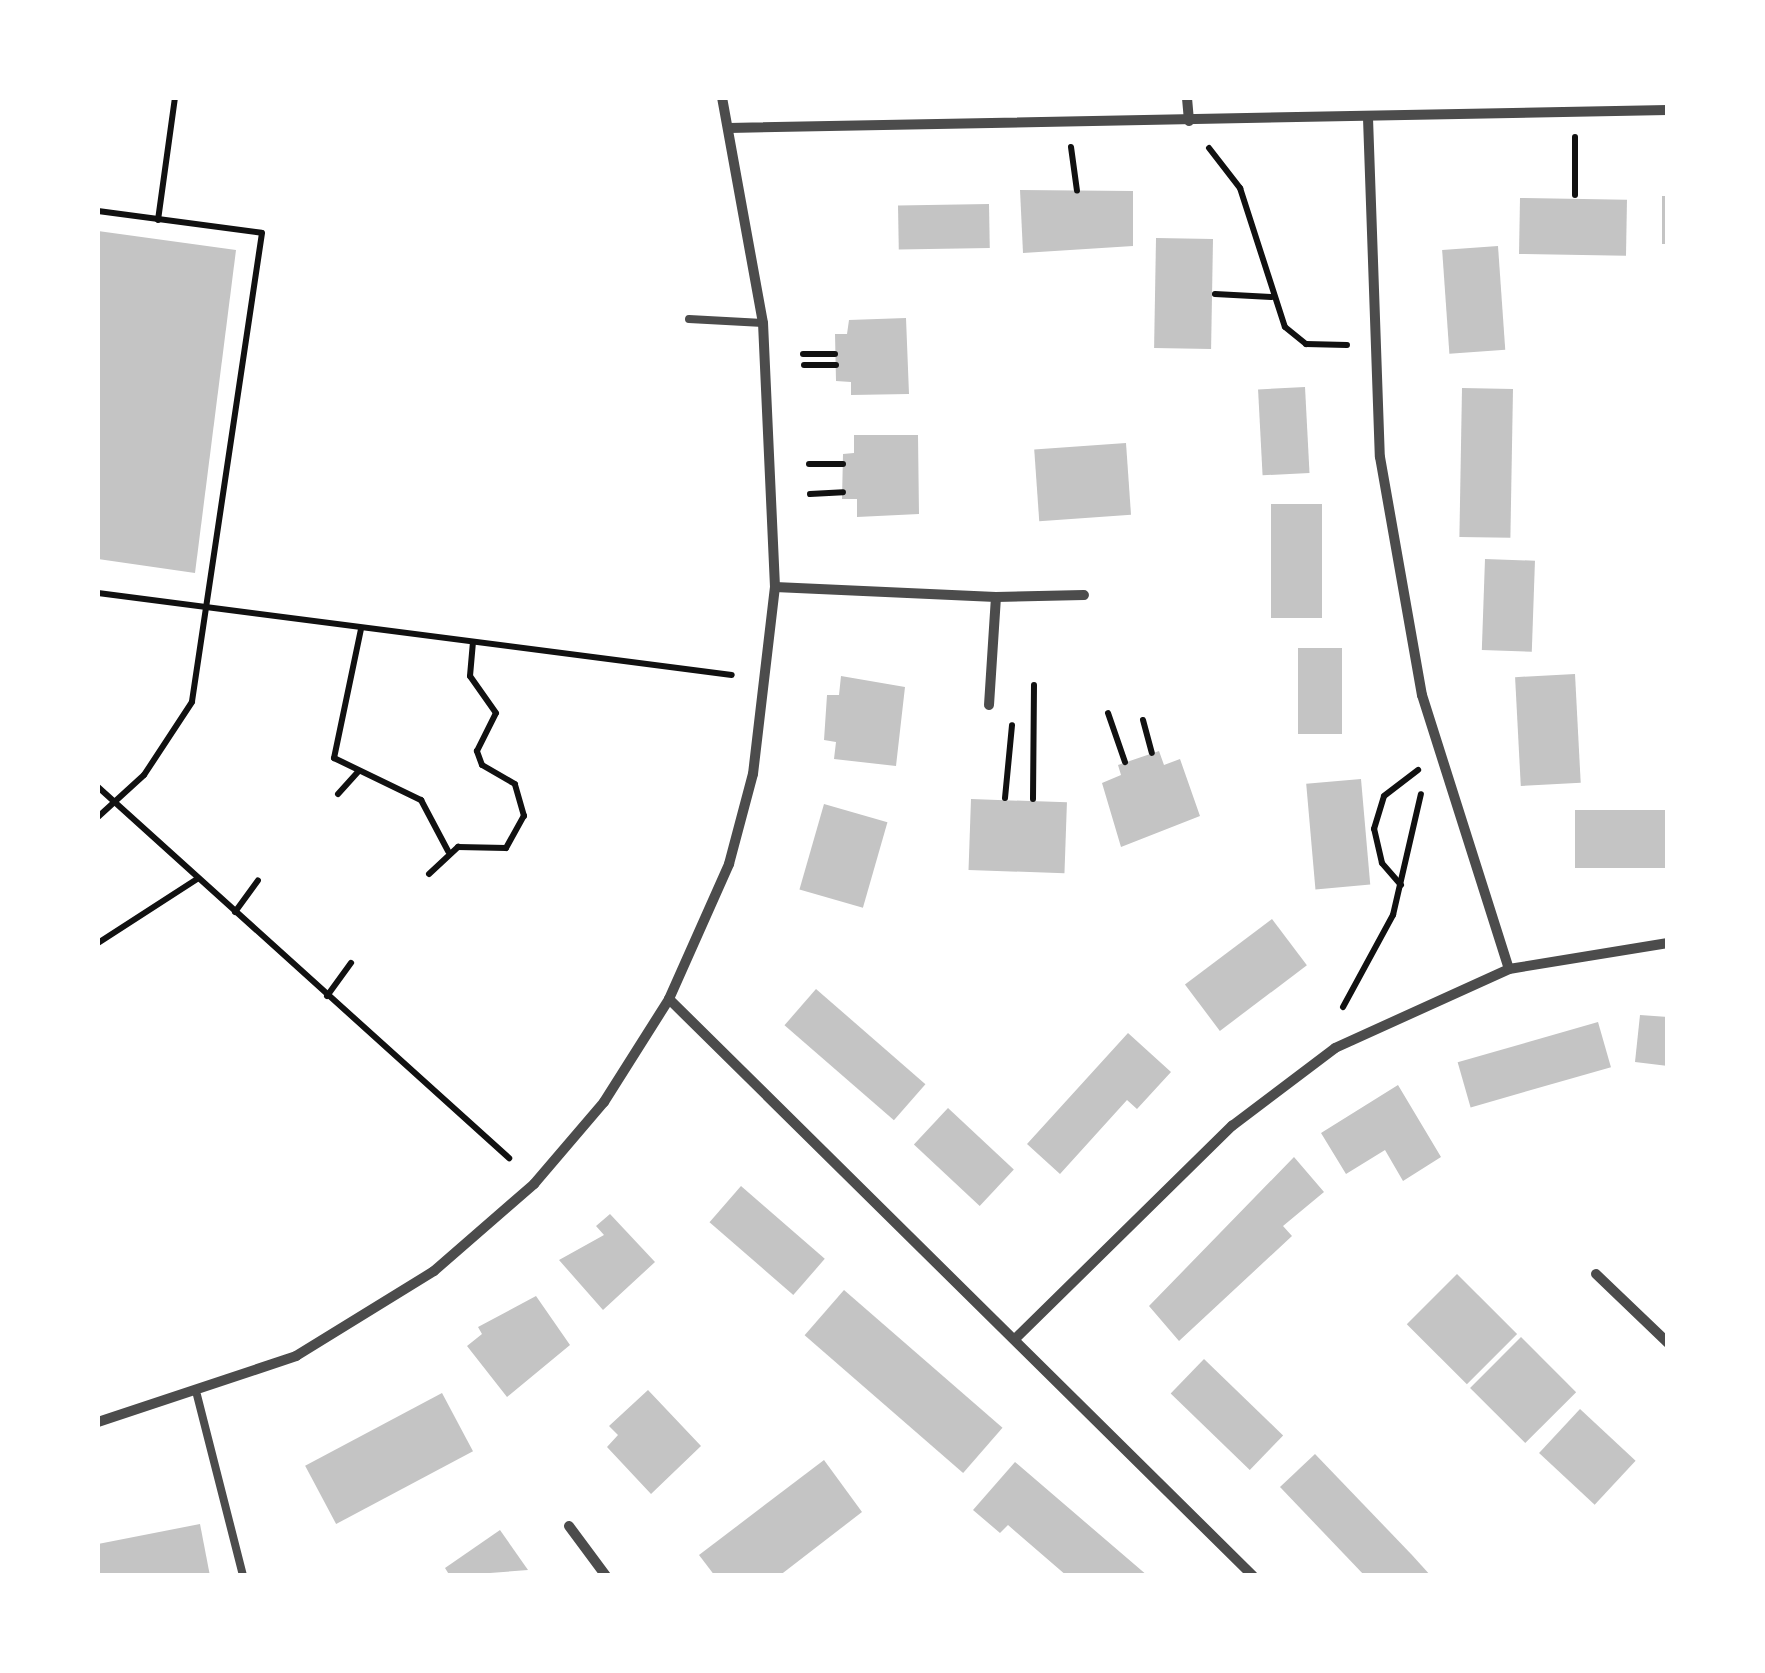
<!DOCTYPE html>
<html>
<head>
<meta charset="utf-8">
<style>
	body { margin:0 }
	#map { position:relative; width:1765px; height:1673px; overflow:hidden; background:#fff; font-family:Mulish,sans-serif }
	div>[style] { position:absolute }
	[style*='--x'] { left:calc(var(--x)*1px); top:calc(var(--y)*1px); width:calc(var(--w)*1px); rotate:calc(var(--a)*1deg) }
	.building>* { inset:0; background:#c4c4c4; transform-origin:0 0 }
	.path>* { height:6px; margin:-3px; padding:0 3px; transform-origin:3px; border-radius:3px; background:#111 }
	.service>* { height:8px; margin:-4px; padding:0 4px; transform-origin:4px; border-radius:4px; background:#4c4c4c }
	.minor>* { height:10px; margin:-5px; padding:0 5px; transform-origin:5px; border-radius:5px; background:#4c4c4c }
	span { translate:-50% -50%; white-space:nowrap; text-align:center; line-height:1.15; -webkit-text-stroke:8px #fff; paint-order:stroke }
	.frame { position:absolute; inset:0; border:100px solid #fff; pointer-events:none }
</style>
</head>
<body>
<div id="map">
	<div class="building">
		<i style="clip-path:polygon(1020px 190px,1133px 191px,1133px 246px,1023px 253px)"></i>
		<i style="left:1662px;top:196px;width:6px;height:48px"></i>
		<i style="left:1520px;top:198px;width:107px;height:56px;rotate:1deg"></i>
		<i style="left:989px;top:204px;width:44px;height:91px;rotate:89deg"></i>
		<i style="clip-path:polygon(98px 231px,236px 250px,195px 573px,98px 559px)"></i>
		<i style="left:1213px;top:239px;width:110px;height:57px;rotate:91deg"></i>
		<i style="left:1498px;top:246px;width:104px;height:56px;rotate:86deg"></i>
		<i style="clip-path:polygon(906px 318px,909px 394px,851px 395px,851px 382px,836px 381px,835px 334px,847px 334px,849px 320px)"></i>
		<i style="left:1305px;top:387px;width:86px;height:47px;rotate:87deg"></i>
		<i style="left:1462px;top:388px;width:51px;height:149px;rotate:1deg"></i>
		<i style="clip-path:polygon(854px 435px,918px 435px,919px 514px,857px 517px,857px 499px,842px 499px,843px 454px,854px 453px)"></i>
		<i style="left:1126px;top:443px;width:72px;height:92px;rotate:86deg"></i>
		<i style="left:1271px;top:504px;width:51px;height:114px"></i>
		<i style="left:1485px;top:559px;width:50px;height:91px;rotate:2deg"></i>
		<i style="left:1298px;top:648px;width:44px;height:86px"></i>
		<i style="left:1575px;top:674px;width:109px;height:60px;rotate:87deg"></i>
		<i style="clip-path:polygon(841px 676px,905px 687px,896px 766px,834px 759px,836px 742px,824px 740px,827px 695px,839px 695px)"></i>
		<i style="clip-path:polygon(1159px 751px,1164px 765px,1180px 759px,1200px 816px,1121px 847px,1102px 783px,1121px 775px,1118px 765px)"></i>
		<i style="left:1361px;top:779px;width:106px;height:55px;rotate:85deg"></i>
		<i style="left:971px;top:799px;width:96px;height:71px;rotate:2deg"></i>
		<i style="left:824px;top:804px;width:66px;height:89px;rotate:16deg"></i>
		<i style="left:1668px;top:810px;width:58px;height:93px;rotate:90deg"></i>
		<i style="left:1272px;top:919px;width:58px;height:109px;rotate:53deg"></i>
		<i style="left:816px;top:989px;width:145px;height:48px;rotate:41deg"></i>
		<i style="clip-path:polygon(1640px 1015px,1668px 1017px,1668px 1066px,1635px 1062px)"></i>
		<i style="left:1598px;top:1022px;width:47px;height:146px;rotate:74deg"></i>
		<i style="clip-path:polygon(1128px 1033px,1171px 1072px,1137px 1109px,1127px 1100px,1060px 1174px,1027px 1144px)"></i>
		<i style="clip-path:polygon(1398px 1085px,1441px 1157px,1403px 1181px,1385px 1150px,1346px 1174px,1321px 1133px)"></i>
		<i style="left:948px;top:1108px;width:90px;height:50px;rotate:43deg"></i>
		<i style="clip-path:polygon(1294px 1157px,1324px 1192px,1283px 1226px,1292px 1236px,1179px 1341px,1149px 1306px)"></i>
		<i style="left:741px;top:1186px;width:111px;height:48px;rotate:41deg"></i>
		<i style="clip-path:polygon(610px 1214px,655px 1262px,603px 1310px,559px 1260px,604px 1235px,596px 1226px)"></i>
		<i style="left:1457px;top:1274px;width:85px;height:71px;rotate:45deg"></i>
		<i style="left:844px;top:1290px;width:210px;height:60px;rotate:41deg"></i>
		<i style="clip-path:polygon(536px 1296px,570px 1345px,507px 1397px,467px 1346px,482px 1334px,478px 1327px)"></i>
		<i style="left:1521px;top:1337px;width:78px;height:72px;rotate:45deg"></i>
		<i style="left:1204px;top:1359px;width:110px;height:48px;rotate:44deg"></i>
		<i style="clip-path:polygon(648px 1390px,701px 1446px,651px 1494px,607px 1447px,618px 1435px,609px 1426px)"></i>
		<i style="left:442px;top:1393px;width:66px;height:155px;rotate:62deg"></i>
		<i style="left:1580px;top:1409px;width:76px;height:60px;rotate:43deg"></i>
		<i style="clip-path:polygon(1315px 1454px,1412px 1555px,1431px 1576px,1365px 1576px,1280px 1487px)"></i>
		<i style="clip-path:polygon(824px 1460px,862px 1512px,779px 1576px,715px 1576px,699px 1555px)"></i>
		<i style="clip-path:polygon(1015px 1462px,1148px 1576px,1067px 1576px,1008px 1525px,1000px 1533px,973px 1510px)"></i>
		<i style="clip-path:polygon(200px 1524px,210px 1576px,98px 1576px,98px 1544px)"></i>
		<i style="clip-path:polygon(500px 1530px,528px 1570px,450px 1576px,445px 1568px)"></i>
	</div>
	<div class="path">
		<i style="--x:1071;--y:147;--w:44;--a:82.2"></i>
		<i style="--x:1209;--y:148;--w:51;--a:52.2"></i>
		<i style="--x:1240;--y:188;--w:146;--a:72.1"></i>
		<i style="--x:1285;--y:327;--w:27;--a:39"></i>
		<i style="--x:1306;--y:344;--w:41;--a:1.4"></i>
		<i style="--x:1575;--y:195;--w:58;--a:-90"></i>
		<i style="--x:98;--y:211;--w:165;--a:7.6"></i>
		<i style="--x:262;--y:233;--w:474;--a:98.5"></i>
		<i style="--x:192;--y:702;--w:87;--a:123.3"></i>
		<i style="--x:144;--y:775;--w:62;--a:137.6"></i>
		<i style="--x:158;--y:220;--w:123;--a:-82.1"></i>
		<i style="--x:1215;--y:294;--w:56;--a:3.1"></i>
		<i style="--x:803;--y:354;--w:32;--a:0"></i>
		<i style="--x:804;--y:365;--w:32;--a:0"></i>
		<i style="--x:809;--y:464;--w:34;--a:0"></i>
		<i style="--x:810;--y:494;--w:33;--a:-3"></i>
		<i style="--x:98;--y:593;--w:639;--a:7.37"></i>
		<i style="--x:361;--y:629;--w:132;--a:101.8"></i>
		<i style="--x:334;--y:758;--w:97;--a:25.8"></i>
		<i style="--x:421;--y:800;--w:58;--a:62.1"></i>
		<i style="--x:1108;--y:713;--w:52;--a:70.9"></i>
		<i style="--x:1143;--y:720;--w:34;--a:75"></i>
		<i style="--x:98;--y:787;--w:554;--a:42.07"></i>
		<i style="--x:338;--y:794;--w:30;--a:-48"></i>
		<i style="--x:1005;--y:798;--w:73;--a:-84.5"></i>
		<i style="--x:1033;--y:799;--w:114;--a:-89.5"></i>
		<i style="--x:429;--y:874;--w:40;--a:-43"></i>
		<i style="--x:458;--y:847;--w:48;--a:1.2"></i>
		<i style="--x:506;--y:848;--w:37;--a:-61"></i>
		<i style="--x:524;--y:816;--w:33;--a:-106"></i>
		<i style="--x:515;--y:784;--w:38;--a:-150"></i>
		<i style="--x:482;--y:765;--w:15;--a:-110"></i>
		<i style="--x:477;--y:751;--w:42;--a:-63.4"></i>
		<i style="--x:496;--y:713;--w:45;--a:-125.1"></i>
		<i style="--x:470;--y:676;--w:33;--a:-85"></i>
		<i style="--x:1401;--y:885;--w:29;--a:-131"></i>
		<i style="--x:1382;--y:863;--w:35;--a:-103"></i>
		<i style="--x:1374;--y:829;--w:34;--a:-73"></i>
		<i style="--x:1384;--y:796;--w:43;--a:-37.4"></i>
		<i style="--x:235;--y:912;--w:39;--a:-54"></i>
		<i style="--x:98;--y:943;--w:118;--a:-32.9"></i>
		<i style="--x:327;--y:996;--w:41;--a:-54"></i>
		<i style="--x:1343;--y:1007;--w:105;--a:-61.5"></i>
		<i style="--x:1393;--y:915;--w:124;--a:-77"></i>
	</div>
	<div class="service">
		<i style="--x:689;--y:319;--w:74;--a:3.1"></i>
		<i style="--x:197;--y:1395;--w:187;--a:75.7"></i>
	</div>
	<div class="minor">
		<i style="--x:1187;--y:98;--w:23;--a:85"></i>
		<i style="--x:1368;--y:118;--w:339;--a:88"></i>
		<i style="--x:1380;--y:457;--w:242;--a:80"></i>
		<i style="--x:1422;--y:695;--w:287;--a:72.4"></i>
		<i style="--x:729;--y:128;--w:939;--a:-1.1"></i>
		<i style="--x:775;--y:587;--w:221;--a:2.6"></i>
		<i style="--x:989;--y:705;--w:108;--a:-86.3"></i>
		<i style="--x:996;--y:597;--w:88;--a:-1.3"></i>
		<i style="--x:669;--y:999;--w:821;--a:44.65"></i>
		<i style="--x:1596;--y:1274;--w:100;--a:43.8"></i>
		<i style="--x:1016;--y:1338;--w:303;--a:-44.5"></i>
		<i style="--x:1232;--y:1126;--w:129;--a:-37.1"></i>
		<i style="--x:1335;--y:1048;--w:191;--a:-24.4"></i>
		<i style="--x:1509;--y:969;--w:161;--a:-9.3"></i>
		<i style="--x:98;--y:1422;--w:209;--a:-18.4"></i>
		<i style="--x:296;--y:1356;--w:162;--a:-31.6"></i>
		<i style="--x:434;--y:1271;--w:133;--a:-41"></i>
		<i style="--x:534;--y:1184;--w:108;--a:-49.5"></i>
		<i style="--x:604;--y:1102;--w:122;--a:-57.7"></i>
		<i style="--x:669;--y:999;--w:148;--a:-66"></i>
		<i style="--x:729;--y:864;--w:93;--a:-75.1"></i>
		<i style="--x:753;--y:774;--w:188;--a:-83.3"></i>
		<i style="--x:775;--y:587;--w:264;--a:-92.6"></i>
		<i style="--x:763;--y:323;--w:229;--a:-100.3"></i>
		<i style="--x:569;--y:1526;--w:62;--a:53.5"></i>
	</div>
	<div class="frame"></div>
</div>
</body>
</html>
